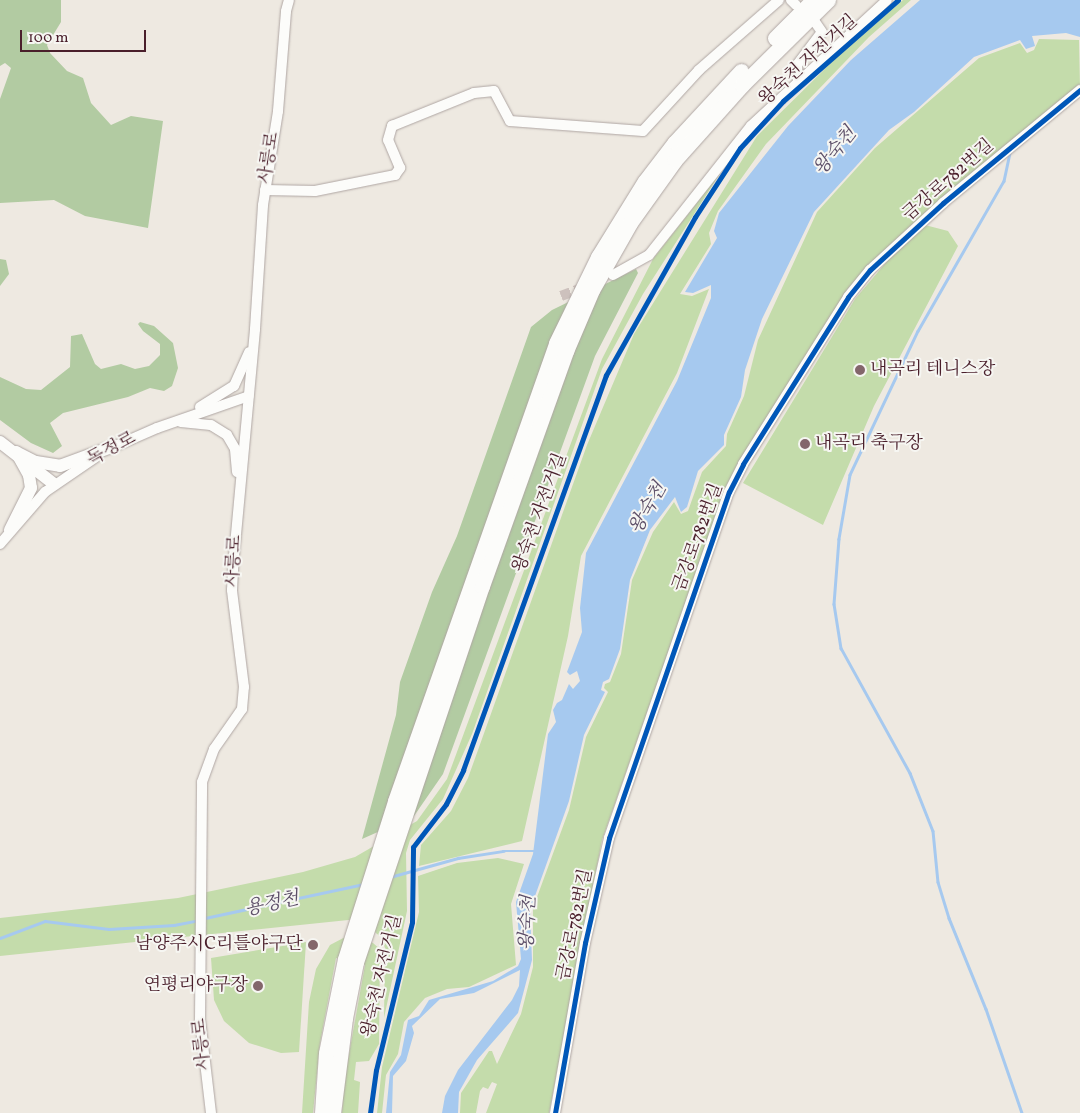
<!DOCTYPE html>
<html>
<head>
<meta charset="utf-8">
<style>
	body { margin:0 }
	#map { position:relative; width:1080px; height:1113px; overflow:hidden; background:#eee9e1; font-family:Vollkorn,"Noto Serif KR",serif }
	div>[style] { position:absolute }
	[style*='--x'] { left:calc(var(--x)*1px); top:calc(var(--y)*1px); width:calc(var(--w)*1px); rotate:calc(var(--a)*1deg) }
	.green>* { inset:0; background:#c4dcab }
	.forest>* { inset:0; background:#b2cba2 }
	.water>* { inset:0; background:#a6c9ef }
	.stream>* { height:2.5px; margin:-1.25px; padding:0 1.25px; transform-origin:1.25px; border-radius:1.25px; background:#a6c9ef }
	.minor-tunnel>* { height:10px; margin-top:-5px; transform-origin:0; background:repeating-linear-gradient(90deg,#cdc1bd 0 10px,transparent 0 15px) }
	.roads { filter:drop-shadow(0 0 1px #afa6a3) drop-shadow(0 0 1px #afa6a3) }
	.minor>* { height:10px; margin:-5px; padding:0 5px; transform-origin:5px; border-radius:5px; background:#fcfcfa }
	.major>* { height:12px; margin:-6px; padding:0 6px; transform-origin:6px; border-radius:6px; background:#fcfcfa }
	.highway>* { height:15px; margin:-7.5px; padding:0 7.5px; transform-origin:7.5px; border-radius:7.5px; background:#fcfcfa }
	.cycleway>* { height:5px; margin:-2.5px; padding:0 2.5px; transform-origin:2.5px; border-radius:2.5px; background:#0057b8 }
	.dots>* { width:14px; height:14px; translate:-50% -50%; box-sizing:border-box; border:2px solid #f6f6f2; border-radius:50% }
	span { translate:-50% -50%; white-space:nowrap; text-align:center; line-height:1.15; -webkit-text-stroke:4px #f6f6f2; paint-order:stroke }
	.street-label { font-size:18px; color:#4a1f2b }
	.poi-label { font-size:18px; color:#4a1f2b }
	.left { translate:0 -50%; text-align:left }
	.right { translate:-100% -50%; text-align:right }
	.water-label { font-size:19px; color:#5c4e68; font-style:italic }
	.scale { position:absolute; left:20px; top:30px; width:126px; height:22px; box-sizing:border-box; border:2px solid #4a1f2b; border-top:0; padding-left:6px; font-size:15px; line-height:18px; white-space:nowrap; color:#4a1f2b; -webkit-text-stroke:4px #f6f6f2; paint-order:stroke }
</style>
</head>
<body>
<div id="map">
	<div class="green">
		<i style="clip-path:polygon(903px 0,911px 0,869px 37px,766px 144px,718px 211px,709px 233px,711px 244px,680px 294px,692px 296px,709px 289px,677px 373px,581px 556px,568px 636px,522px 841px,419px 866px,421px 845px,451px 811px,468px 778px,587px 445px,634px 334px,757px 136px,842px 52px)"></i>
		<i style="clip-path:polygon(1039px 39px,1079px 40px,1080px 87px,866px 270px,727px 486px,602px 840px,549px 1113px,486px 1113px,497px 1084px,492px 1082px,488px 1089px,483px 1087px,480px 1091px,476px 1113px,460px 1113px,461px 1093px,489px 1051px,492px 1051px,497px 1064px,521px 1014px,533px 967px,533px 908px,569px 810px,586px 737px,608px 692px,604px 688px,605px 684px,610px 682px,621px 654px,632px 580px,653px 532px,674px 502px,681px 514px,688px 511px,702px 472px,726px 446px,727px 434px,744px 396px,758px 340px,817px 212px,875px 148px,979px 58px,1020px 43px,1027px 53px,1034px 50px)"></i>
		<i style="clip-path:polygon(721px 172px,643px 294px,602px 369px,472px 734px,443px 799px,410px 840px,406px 853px,407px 911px,384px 1018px,385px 948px,381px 937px,358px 919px,0 956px,0 918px,178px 898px,303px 872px,355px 857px,417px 821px,447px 779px,602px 359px,653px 259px)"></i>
		<i style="clip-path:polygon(925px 225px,948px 231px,958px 246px,874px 406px,823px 525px,743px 483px,855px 299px,889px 259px)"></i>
		<i style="clip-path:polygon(498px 858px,524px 864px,511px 904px,516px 965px,469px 987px,447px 989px,425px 998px,404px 1022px,398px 1054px,386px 1075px,382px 1113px,377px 1113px,382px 1067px,419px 912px,418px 876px,457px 863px)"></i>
		<i style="clip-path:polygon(349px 935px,373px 943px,380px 949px,379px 1044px,369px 1061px,356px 1062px,354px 1080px,360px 1082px,358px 1113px,342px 1113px,344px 1082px,365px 965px,336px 958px,320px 1043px,313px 1113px,302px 1113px,309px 1002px,316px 969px,330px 945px)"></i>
		<i style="clip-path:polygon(306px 942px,299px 1052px,281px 1053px,249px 1043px,224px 1021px,214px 1000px,211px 958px)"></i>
	</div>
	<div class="forest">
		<i style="clip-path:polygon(0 0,61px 0,61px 22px,47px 45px,50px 53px,67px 71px,83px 78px,91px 103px,111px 125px,131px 116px,163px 121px,148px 228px,85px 216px,54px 200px,0 203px,0 99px,11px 68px,5px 63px,0 66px)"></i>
		<i style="clip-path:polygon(0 259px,6px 260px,9px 274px,0 286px)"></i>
		<i style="clip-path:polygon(636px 269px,638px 273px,595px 356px,443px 774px,414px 816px,362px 839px,396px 715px,400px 682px,432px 592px,457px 536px,531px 327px,552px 310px)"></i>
		<i style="clip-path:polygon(140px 322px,154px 326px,173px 343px,178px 368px,172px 386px,164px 391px,150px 388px,128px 397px,63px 413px,50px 423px,62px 446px,53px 453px,31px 443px,0 420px,0 377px,26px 389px,41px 390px,70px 367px,71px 336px,82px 334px,95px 364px,101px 369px,121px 364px,135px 369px,149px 366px,160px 355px,160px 344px,143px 331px,138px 324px)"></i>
	</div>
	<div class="water">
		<i style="clip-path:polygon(920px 0,1080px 0,1080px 37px,1066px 33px,1032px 36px,1035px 46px,1026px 49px,1020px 40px,974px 57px,914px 112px,889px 130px,814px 212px,762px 319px,745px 370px,741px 397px,724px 435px,724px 445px,698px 471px,687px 507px,681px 512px,675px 497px,650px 530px,630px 580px,620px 649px,609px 679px,603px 682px,601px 690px,605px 692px,584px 735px,569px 801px,530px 910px,532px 960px,518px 1013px,477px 1060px,459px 1092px,458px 1113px,442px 1113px,445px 1096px,458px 1070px,512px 1000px,519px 986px,520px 970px,474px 993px,440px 999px,412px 1026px,414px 1033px,406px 1061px,393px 1076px,392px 1113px,386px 1113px,390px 1072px,401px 1055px,408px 1020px,419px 1016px,429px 1000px,493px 981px,518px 966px,521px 959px,516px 902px,533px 854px,548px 734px,556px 722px,553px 710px,557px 703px,562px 700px,569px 684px,573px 689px,580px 681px,577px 671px,570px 675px,567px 672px,582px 632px,580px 608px,586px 553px,677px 381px,711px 298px,711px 285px,693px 293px,685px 292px,717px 238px,714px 231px,719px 213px,788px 126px,851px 60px)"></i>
	</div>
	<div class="stream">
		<i style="--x:1010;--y:153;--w:29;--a:102"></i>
		<i style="--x:1004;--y:181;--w:173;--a:119.8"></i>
		<i style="--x:918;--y:331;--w:159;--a:115.3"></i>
		<i style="--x:850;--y:475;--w:65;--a:99.8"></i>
		<i style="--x:839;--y:539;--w:65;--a:94.4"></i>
		<i style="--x:834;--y:604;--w:45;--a:81"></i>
		<i style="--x:841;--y:648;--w:143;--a:61.1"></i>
		<i style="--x:910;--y:773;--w:62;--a:68.4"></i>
		<i style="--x:933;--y:831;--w:51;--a:84.4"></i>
		<i style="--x:938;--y:882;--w:38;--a:73"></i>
		<i style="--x:949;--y:918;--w:98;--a:67.9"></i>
		<i style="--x:986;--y:1009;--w:110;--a:70.9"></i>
		<i style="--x:390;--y:877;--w:71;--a:-15.6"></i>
		<i style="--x:458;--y:858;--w:46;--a:-8.8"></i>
		<i style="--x:503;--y:851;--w:33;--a:0"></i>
		<i style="--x:205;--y:918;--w:162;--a:-12.1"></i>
		<i style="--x:0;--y:938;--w:48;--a:-20.7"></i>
		<i style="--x:45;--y:921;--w:64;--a:7.1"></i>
		<i style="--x:109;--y:929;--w:65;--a:-3.5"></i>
		<i style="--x:174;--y:925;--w:25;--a:-11"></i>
	</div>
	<div class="minor-tunnel">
		<i style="--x:561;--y:296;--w:26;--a:-21"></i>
	</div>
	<div class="roads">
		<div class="minor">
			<i style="--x:791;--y:0;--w:7;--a:45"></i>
			<i style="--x:798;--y:80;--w:15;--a:-94"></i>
			<i style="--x:797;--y:65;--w:41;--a:-52.9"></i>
			<i style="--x:822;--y:32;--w:12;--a:-125"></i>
			<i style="--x:265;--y:190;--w:50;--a:1.1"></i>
			<i style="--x:315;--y:191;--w:82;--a:-11.3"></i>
			<i style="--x:395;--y:175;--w:9;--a:-54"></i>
			<i style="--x:400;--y:168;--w:30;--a:-113"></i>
			<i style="--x:388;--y:140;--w:15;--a:-74"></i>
			<i style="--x:392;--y:126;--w:88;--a:-21.9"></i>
			<i style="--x:474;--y:93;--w:20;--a:-6"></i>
			<i style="--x:494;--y:91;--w:34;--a:62"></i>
			<i style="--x:510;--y:121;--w:133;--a:4.3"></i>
			<i style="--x:643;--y:131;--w:83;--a:-47.4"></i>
			<i style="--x:699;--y:70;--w:106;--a:-41.2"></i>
			<i style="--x:613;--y:275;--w:41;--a:-29.1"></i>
			<i style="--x:649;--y:255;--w:164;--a:-51.7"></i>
			<i style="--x:751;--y:126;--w:185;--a:-42.8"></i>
			<i style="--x:200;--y:407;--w:40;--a:-32"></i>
			<i style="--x:234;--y:386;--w:37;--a:-66"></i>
			<i style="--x:181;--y:422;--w:30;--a:6"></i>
			<i style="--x:211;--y:425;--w:19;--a:32"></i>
			<i style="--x:227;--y:435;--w:16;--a:60"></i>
			<i style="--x:235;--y:449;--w:23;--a:85"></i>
			<i style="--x:109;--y:449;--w:52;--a:-23.6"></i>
			<i style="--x:157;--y:428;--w:97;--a:-19.2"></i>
			<i style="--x:0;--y:544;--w:69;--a:-49.1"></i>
			<i style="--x:45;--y:492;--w:62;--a:-34.5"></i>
			<i style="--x:211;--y:1113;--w:94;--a:-96.7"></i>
			<i style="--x:200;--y:1020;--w:238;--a:-89.5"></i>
			<i style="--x:202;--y:782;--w:35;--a:-70"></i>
			<i style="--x:214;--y:749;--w:49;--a:-55"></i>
			<i style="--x:242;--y:709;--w:22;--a:-85"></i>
			<i style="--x:244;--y:687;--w:98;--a:-97.1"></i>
			<i style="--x:232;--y:590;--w:34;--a:-87"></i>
			<i style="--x:234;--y:556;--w:228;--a:-84.7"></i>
			<i style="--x:255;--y:329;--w:124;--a:-86.3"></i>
			<i style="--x:263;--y:205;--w:95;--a:-80.9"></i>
			<i style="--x:278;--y:111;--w:100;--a:-85.4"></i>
			<i style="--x:286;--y:11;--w:11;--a:-75"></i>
			<i style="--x:555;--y:1113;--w:173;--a:-80"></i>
			<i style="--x:585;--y:943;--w:108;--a:-77.1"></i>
			<i style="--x:609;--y:838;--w:366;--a:-70.9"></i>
			<i style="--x:729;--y:492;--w:31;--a:-63"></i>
			<i style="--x:743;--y:464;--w:197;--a:-57.8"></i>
			<i style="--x:848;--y:297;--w:35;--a:-51"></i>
			<i style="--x:870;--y:270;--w:99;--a:-42.5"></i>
			<i style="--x:943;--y:203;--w:178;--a:-39.5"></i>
		</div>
		<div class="major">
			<i style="--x:0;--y:442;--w:68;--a:37.9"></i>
			<i style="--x:16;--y:452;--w:22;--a:27"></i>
			<i style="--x:36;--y:462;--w:24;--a:9"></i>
			<i style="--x:60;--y:466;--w:58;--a:-20.3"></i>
			<i style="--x:10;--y:530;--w:47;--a:-63.4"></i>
			<i style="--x:31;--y:488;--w:13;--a:-99"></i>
			<i style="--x:29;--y:475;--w:26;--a:-119"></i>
		</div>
		<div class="highway">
			<i style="--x:775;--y:38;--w:54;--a:-45"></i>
			<i style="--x:322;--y:1113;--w:60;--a:-86.2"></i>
			<i style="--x:326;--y:1053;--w:96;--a:-78.6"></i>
			<i style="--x:345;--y:959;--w:166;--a:-72.4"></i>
			<i style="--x:395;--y:801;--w:485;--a:-70.6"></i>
			<i style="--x:556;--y:343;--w:96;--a:-64"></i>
			<i style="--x:598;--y:257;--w:89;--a:-58.3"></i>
			<i style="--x:645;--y:181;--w:49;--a:-52.4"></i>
			<i style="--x:675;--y:142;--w:97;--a:-47.1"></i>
			<i style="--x:333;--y:1113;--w:96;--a:-82.8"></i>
			<i style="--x:345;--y:1018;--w:57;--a:-78.9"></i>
			<i style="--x:356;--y:962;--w:397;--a:-71.5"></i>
			<i style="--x:482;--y:586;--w:250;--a:-70.3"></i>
			<i style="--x:566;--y:351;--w:66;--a:-66.9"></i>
			<i style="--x:592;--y:290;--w:77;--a:-60.4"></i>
			<i style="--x:630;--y:223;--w:77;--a:-54.5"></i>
			<i style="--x:675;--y:160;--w:101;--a:-48.2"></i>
			<i style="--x:742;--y:85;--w:121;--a:-44.7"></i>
		</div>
	</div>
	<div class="cycleway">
		<i style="--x:370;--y:1113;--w:43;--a:-82.1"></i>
		<i style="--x:376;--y:1070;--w:152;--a:-76.3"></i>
		<i style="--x:412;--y:922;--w:75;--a:-89.2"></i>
		<i style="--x:413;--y:847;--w:54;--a:-52.5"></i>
		<i style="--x:446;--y:804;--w:38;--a:-63"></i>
		<i style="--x:463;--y:770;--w:420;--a:-70.1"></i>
		<i style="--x:606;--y:375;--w:181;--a:-60.6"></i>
		<i style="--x:695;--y:217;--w:82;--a:-56.9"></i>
		<i style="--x:740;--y:148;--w:64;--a:-47.5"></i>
		<i style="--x:783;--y:101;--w:153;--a:-41.3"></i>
		<i style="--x:555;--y:1113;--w:173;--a:-80"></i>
		<i style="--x:585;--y:943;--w:108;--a:-77.1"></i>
		<i style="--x:609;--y:838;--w:366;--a:-70.9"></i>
		<i style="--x:729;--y:492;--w:31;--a:-63"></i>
		<i style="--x:743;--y:464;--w:197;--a:-57.8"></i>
		<i style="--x:848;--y:297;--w:35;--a:-51"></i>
		<i style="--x:870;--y:270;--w:99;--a:-42.5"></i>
		<i style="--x:943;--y:203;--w:178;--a:-39.5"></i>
	</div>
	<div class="dots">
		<i style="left:860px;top:370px;background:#83666b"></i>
		<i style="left:805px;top:444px;background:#83666b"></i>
		<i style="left:313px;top:945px;background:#83666b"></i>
		<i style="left:258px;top:986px;background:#83666b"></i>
	</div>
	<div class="street-label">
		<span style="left:809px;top:61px;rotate:-42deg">왕숙천 자전거길</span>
		<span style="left:270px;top:158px;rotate:-81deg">사릉로</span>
		<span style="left:949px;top:181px;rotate:-41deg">금강로782번길</span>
		<span style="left:112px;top:450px;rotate:-28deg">독정로</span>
		<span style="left:541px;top:513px;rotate:-70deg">왕숙천 자전거길</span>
		<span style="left:699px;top:538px;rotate:-70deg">금강로782번길</span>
		<span style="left:235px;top:561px;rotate:-87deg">사릉로</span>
		<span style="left:576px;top:925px;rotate:-78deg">금강로782번길</span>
		<span style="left:383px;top:976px;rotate:-77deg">왕숙천 자전거길</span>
		<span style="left:203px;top:1044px;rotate:-96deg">사릉로</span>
	</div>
	<div class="poi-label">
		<span class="left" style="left:870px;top:370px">내곡리 테니스장</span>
		<span class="left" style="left:815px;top:444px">내곡리 축구장</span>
		<span class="right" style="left:303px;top:945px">남양주시C리틀야구단</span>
		<span class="right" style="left:248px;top:986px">연평리야구장</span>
	</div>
	<div class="water-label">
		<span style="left:836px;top:152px;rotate:-51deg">왕숙천</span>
		<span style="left:649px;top:509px;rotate:-60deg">왕숙천</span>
		<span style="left:272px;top:905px;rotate:-12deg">용정천</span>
		<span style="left:529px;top:923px;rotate:-87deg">왕숙천</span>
	</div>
	<div class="scale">100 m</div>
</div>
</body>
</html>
